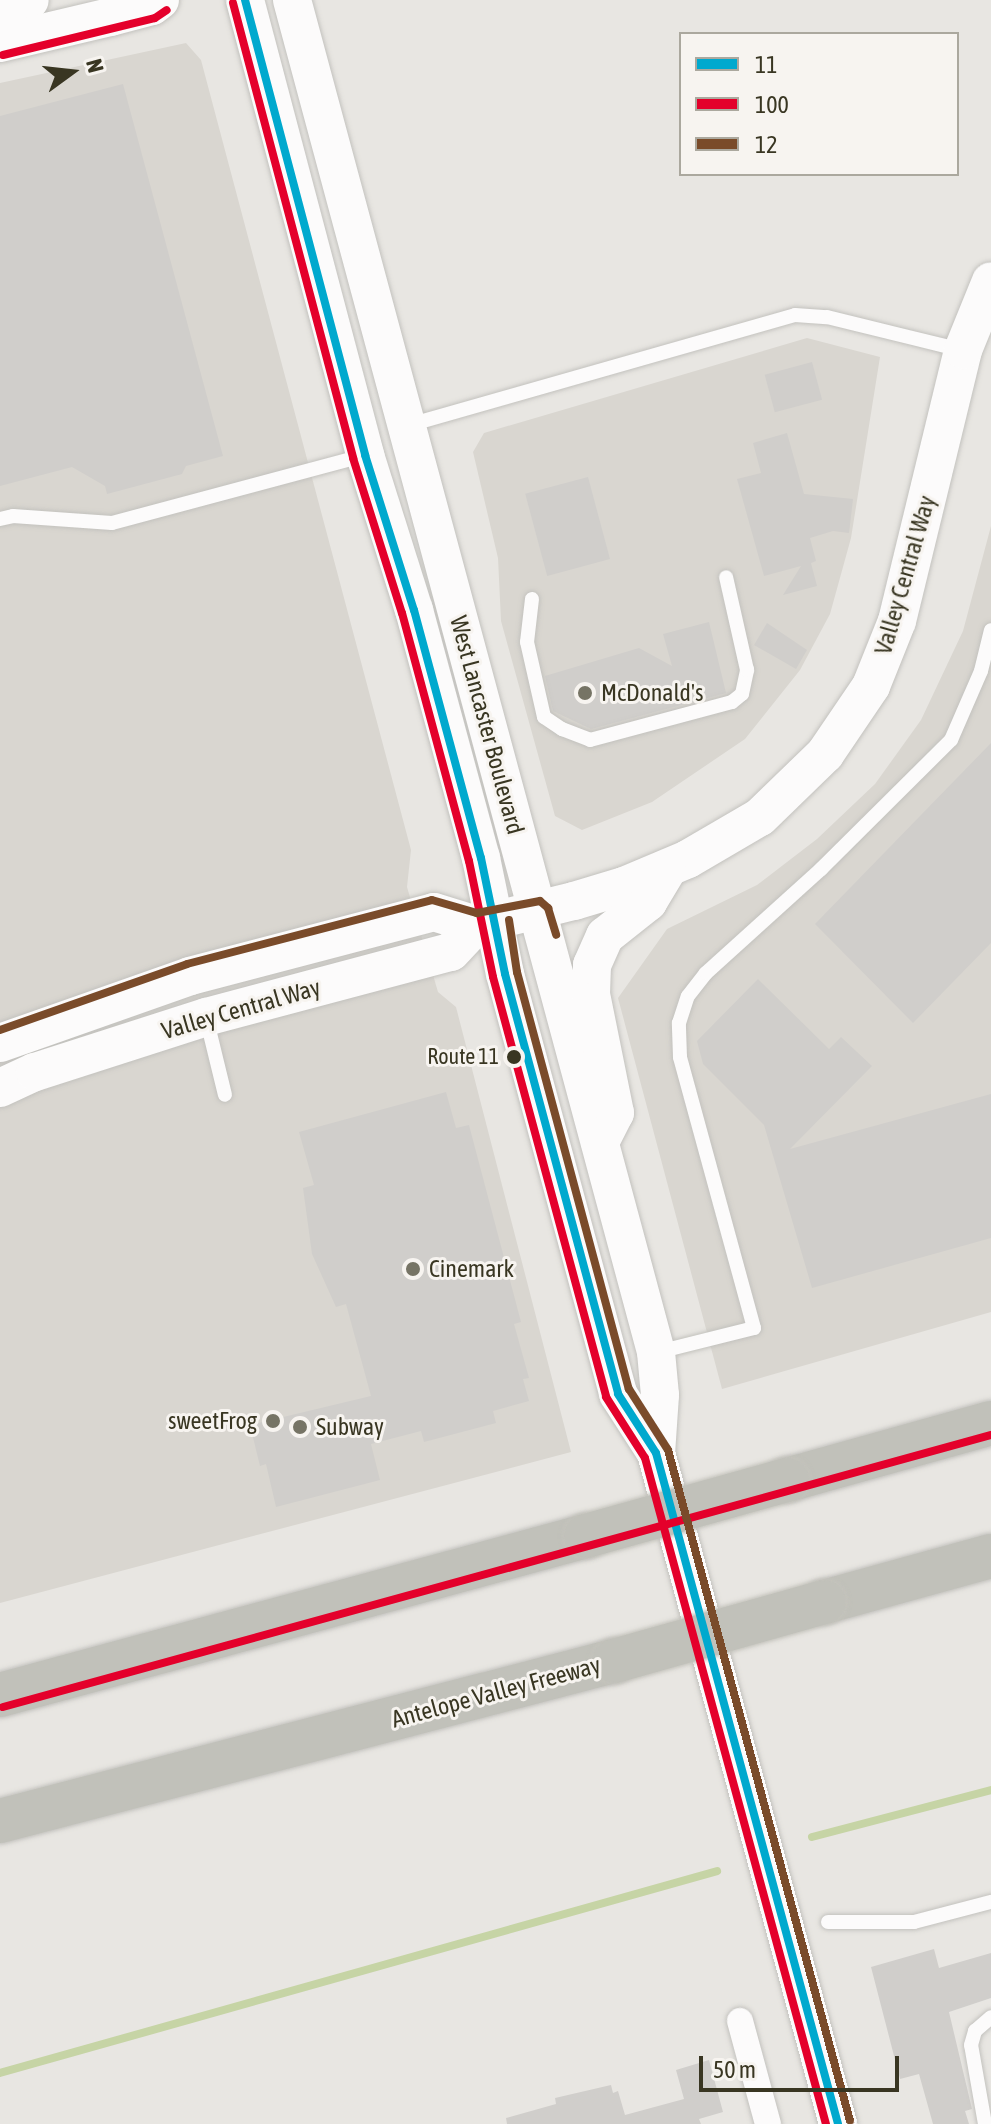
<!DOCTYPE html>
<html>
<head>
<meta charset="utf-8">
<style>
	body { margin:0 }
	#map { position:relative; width:991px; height:2124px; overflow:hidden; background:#e8e6e2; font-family:"Asap Condensed",sans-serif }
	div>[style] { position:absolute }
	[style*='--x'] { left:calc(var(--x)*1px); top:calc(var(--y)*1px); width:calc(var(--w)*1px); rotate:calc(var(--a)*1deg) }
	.built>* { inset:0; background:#d9d6d0 }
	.stream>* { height:8px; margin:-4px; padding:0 4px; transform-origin:4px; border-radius:4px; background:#c6d4a5 }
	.building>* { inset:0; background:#d0cecb; transform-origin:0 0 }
	.roads { filter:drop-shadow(0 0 2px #c3c2be) drop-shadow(0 0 2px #c3c2be) }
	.lane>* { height:14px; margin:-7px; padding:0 7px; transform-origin:7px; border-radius:7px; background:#fcfbfb }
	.street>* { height:26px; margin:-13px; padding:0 13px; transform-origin:13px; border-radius:13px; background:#fcfbfb }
	.secondary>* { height:38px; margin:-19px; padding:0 19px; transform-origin:19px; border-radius:19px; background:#fcfbfb }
	.highway>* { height:44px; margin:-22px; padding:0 22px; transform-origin:22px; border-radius:22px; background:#c1c1ba }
	.bridges { filter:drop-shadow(0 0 2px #c4c3bc) drop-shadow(0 0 2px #c4c3bc) }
	.highway-bridge>* { height:44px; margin:-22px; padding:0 22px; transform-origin:22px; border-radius:22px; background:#c1c1ba }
	.bus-1>* { height:8px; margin:-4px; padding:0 4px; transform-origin:4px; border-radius:4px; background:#00a9ce }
	.bus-2>* { height:8px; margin:-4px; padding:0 4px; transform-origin:4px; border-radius:4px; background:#e4002b }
	.bus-3>* { height:8px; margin:-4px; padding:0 4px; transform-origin:4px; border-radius:4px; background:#7a4b2a }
	.dots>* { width:22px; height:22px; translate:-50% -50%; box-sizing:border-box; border:4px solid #f7f4f0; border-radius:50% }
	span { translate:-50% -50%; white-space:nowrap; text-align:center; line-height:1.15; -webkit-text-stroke:6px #f7f4f0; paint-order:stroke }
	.bus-label { font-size:22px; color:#393622 }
	.right { translate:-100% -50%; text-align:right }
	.street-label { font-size:24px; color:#393622 }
	.poi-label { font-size:24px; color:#393622 }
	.left { translate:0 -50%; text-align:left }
	.legend { position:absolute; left:679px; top:32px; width:280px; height:144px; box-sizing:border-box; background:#f7f4f0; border:2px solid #aba89e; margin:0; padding:10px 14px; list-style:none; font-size:24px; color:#393622 }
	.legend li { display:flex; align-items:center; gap:16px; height:40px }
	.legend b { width:40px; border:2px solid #aba89e }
	.north { position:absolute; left:32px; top:32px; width:80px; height:80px; -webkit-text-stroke:6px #f7f4f0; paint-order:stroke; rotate:75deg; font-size:22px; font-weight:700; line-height:32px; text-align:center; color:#393622 }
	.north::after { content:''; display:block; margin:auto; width:28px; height:36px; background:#393622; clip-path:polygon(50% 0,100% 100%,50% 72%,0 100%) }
	.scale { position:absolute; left:699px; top:2056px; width:200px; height:36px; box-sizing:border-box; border:4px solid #393622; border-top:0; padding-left:10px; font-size:24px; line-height:28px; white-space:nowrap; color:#393622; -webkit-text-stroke:6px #f7f4f0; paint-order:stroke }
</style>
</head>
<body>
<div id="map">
	<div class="built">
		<i style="clip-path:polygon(186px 43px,201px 60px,411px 850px,407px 887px,438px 992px,456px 1007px,571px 1452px,0 1603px,0 83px)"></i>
		<i style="clip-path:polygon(807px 338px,880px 357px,851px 538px,830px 614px,800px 670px,745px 739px,652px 802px,582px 830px,555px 816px,501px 621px,498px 558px,473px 452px,484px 433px)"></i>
		<i style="clip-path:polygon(991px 526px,991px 1312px,722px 1389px,618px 998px,667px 929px,757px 885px,817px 839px,875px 784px,921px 720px,963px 631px)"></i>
	</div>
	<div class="stream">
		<i style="--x:812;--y:1837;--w:185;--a:-14.7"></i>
		<i style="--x:0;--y:2073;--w:745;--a:-15.73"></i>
	</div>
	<div class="building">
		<i style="clip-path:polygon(123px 84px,223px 456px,186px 466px,182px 474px,107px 494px,105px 486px,72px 467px,0 486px,0 116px)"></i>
		<i style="left:812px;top:362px;width:39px;height:49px;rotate:75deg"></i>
		<i style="clip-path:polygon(787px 433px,804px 494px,853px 499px,849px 533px,833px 531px,810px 538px,816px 561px,811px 563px,817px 586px,783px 595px,801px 566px,764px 576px,737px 479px,761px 473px,753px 443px)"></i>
		<i style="left:588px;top:477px;width:85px;height:65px;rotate:75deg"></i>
		<i style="clip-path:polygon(709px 622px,726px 693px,591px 729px,553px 711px,545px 676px,639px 648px,672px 666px,663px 634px)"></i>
		<i style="clip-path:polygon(767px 623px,807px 650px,796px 669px,754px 645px)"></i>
		<i style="clip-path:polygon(991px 743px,991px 943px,913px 1023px,815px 924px)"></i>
		<i style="clip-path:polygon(758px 979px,829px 1049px,841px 1037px,872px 1066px,790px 1149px,991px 1094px,991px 1238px,812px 1288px,764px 1125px,703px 1064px,697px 1041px)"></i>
		<i style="clip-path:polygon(446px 1092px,456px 1128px,469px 1125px,521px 1322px,514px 1324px,529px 1378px,523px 1379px,529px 1401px,493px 1411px,496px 1423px,424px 1442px,421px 1431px,371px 1444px,380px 1480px,276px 1507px,266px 1464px,260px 1466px,250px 1425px,371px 1396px,346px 1304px,336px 1307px,312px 1254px,303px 1188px,314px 1185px,299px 1132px)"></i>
		<i style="clip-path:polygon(934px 1949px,939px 1968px,991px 1953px,991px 1998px,949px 2012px,972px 2109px,965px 2111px,969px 2124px,933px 2124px,919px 2074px,900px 2079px,871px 1967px)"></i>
		<i style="clip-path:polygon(709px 2060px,723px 2112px,699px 2119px,701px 2124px,507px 2124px,506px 2118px,556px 2104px,555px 2098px,611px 2085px,613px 2093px,618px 2091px,625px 2115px,684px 2099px,676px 2070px)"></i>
	</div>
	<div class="roads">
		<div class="lane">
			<i style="--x:409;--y:425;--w:401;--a:-15.9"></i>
			<i style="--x:795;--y:315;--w:32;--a:4"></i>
			<i style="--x:827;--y:317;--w:138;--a:13.8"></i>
			<i style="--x:0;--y:519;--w:13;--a:-13"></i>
			<i style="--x:13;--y:516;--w:99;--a:4"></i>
			<i style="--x:112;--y:523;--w:262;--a:-15"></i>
			<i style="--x:532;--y:599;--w:43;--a:96.6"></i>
			<i style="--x:527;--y:642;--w:77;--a:77.2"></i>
			<i style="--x:544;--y:717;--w:22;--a:34"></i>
			<i style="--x:562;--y:729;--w:30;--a:21"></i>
			<i style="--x:590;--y:740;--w:147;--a:-15"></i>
			<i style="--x:732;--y:702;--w:13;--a:-39"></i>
			<i style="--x:742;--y:694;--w:25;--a:-78"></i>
			<i style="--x:747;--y:670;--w:95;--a:-102.7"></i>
			<i style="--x:206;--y:1017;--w:80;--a:76.3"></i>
			<i style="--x:658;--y:1352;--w:99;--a:-14"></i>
			<i style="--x:754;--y:1328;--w:281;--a:-105.3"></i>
			<i style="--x:680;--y:1057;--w:34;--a:-92"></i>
			<i style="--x:679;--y:1023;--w:28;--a:-72"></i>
			<i style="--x:688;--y:996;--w:29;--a:-52"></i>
			<i style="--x:706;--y:973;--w:155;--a:-42.1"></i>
			<i style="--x:821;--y:869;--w:183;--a:-44.8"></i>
			<i style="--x:951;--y:740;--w:75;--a:-66.5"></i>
			<i style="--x:981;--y:671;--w:42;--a:-76.3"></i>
			<i style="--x:828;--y:1922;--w:86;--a:0"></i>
			<i style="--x:914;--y:1922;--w:80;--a:-14.6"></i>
			<i style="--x:985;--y:2124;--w:80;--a:-100"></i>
			<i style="--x:971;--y:2045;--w:15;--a:-74"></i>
			<i style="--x:975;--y:2031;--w:21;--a:-41"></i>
		</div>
		<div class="street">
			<i style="--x:740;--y:2021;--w:107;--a:74.8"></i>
		</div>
		<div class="secondary">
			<i style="--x:245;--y:0;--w:471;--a:75.2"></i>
			<i style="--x:365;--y:455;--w:163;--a:72.5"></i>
			<i style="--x:414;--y:610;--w:257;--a:74.9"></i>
			<i style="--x:481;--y:858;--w:118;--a:78.3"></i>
			<i style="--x:505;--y:974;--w:435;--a:74.9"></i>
			<i style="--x:618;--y:1394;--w:70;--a:57.2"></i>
			<i style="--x:656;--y:1453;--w:695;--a:74.82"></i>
			<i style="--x:292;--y:0;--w:1400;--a:74.93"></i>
			<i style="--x:656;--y:1352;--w:43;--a:84.7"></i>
			<i style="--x:660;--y:1395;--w:58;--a:93.9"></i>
			<i style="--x:0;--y:5;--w:30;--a:-9"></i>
			<i style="--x:0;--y:43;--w:113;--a:-13.3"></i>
			<i style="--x:110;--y:17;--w:43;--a:-14.7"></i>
			<i style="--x:152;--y:6;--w:10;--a:-37"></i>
			<i style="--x:0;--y:1043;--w:201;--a:-19.4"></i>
			<i style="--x:190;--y:976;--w:252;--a:-14.7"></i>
			<i style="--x:434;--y:912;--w:44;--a:17.2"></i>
			<i style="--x:476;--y:925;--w:101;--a:-13.8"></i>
			<i style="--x:574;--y:901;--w:52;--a:-16.7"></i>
			<i style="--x:624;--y:886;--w:69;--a:-22.9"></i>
			<i style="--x:688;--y:859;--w:83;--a:-30.3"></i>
			<i style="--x:760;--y:817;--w:91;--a:-44.1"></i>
			<i style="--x:825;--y:754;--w:82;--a:-55.9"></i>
			<i style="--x:871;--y:686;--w:70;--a:-68.2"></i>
			<i style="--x:897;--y:621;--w:279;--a:-76.3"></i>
			<i style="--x:963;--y:350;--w:74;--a:-67.9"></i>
			<i style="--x:0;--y:1088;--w:38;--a:-25"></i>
			<i style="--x:35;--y:1072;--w:180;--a:-17.8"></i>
			<i style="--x:206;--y:1017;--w:253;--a:-14.9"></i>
			<i style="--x:451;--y:952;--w:37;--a:-47"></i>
			<i style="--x:600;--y:1142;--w:33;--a:-63"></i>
			<i style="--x:615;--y:1113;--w:121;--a:-101.4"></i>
			<i style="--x:591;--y:994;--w:29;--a:-88"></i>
			<i style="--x:592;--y:965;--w:32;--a:-66"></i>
			<i style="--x:605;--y:936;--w:55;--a:-38.3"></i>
			<i style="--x:648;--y:902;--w:37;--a:-59"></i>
		</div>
		<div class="highway">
			<i style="--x:787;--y:1480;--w:212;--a:-15.6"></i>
			<i style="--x:824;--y:1602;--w:173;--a:-15.4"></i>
			<i style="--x:0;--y:1695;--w:607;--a:-15.18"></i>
			<i style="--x:0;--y:1821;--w:635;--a:-14.61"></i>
		</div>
	</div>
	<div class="bridges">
		<div class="highway-bridge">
			<i style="--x:586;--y:1536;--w:209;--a:-15.6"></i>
			<i style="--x:614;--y:1661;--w:218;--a:-15.7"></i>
		</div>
	</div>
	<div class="bus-1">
		<i style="--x:245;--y:0;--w:471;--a:75.2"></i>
		<i style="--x:365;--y:455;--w:163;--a:72.5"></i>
		<i style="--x:414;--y:610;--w:257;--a:74.9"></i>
		<i style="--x:481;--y:858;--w:118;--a:78.3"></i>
		<i style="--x:505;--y:974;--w:435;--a:74.9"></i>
		<i style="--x:618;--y:1394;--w:70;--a:57.2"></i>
		<i style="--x:656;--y:1453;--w:695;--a:74.82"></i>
	</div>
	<div class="bus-2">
		<i style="--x:233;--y:3;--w:471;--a:75.2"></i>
		<i style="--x:353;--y:458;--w:163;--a:72.5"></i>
		<i style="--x:402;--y:613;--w:257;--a:74.9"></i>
		<i style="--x:469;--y:861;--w:118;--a:78.3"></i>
		<i style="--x:493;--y:977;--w:435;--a:74.9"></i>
		<i style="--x:606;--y:1397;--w:72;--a:57.4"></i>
		<i style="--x:645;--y:1458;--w:690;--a:74.8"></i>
		<i style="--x:3;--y:55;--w:156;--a:-13.7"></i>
		<i style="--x:155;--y:18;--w:14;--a:-34"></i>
		<i style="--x:3;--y:1707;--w:1025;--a:-15.39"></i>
	</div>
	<div class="bus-3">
		<i style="--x:509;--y:920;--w:53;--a:81.3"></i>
		<i style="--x:517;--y:972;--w:432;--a:75"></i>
		<i style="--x:629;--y:1389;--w:72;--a:57.4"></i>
		<i style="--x:668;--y:1450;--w:695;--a:74.82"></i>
		<i style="--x:0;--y:1030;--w:198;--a:-19.4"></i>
		<i style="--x:187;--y:964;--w:253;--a:-14.6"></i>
		<i style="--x:432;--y:900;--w:47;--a:16.1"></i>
		<i style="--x:477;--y:913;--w:64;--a:-10.8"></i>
		<i style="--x:540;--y:901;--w:11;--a:41"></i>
		<i style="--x:548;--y:908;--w:28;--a:73"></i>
	</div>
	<div class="dots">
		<i style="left:585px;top:693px;background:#767465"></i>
		<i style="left:514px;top:1057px;background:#393622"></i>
		<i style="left:413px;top:1269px;background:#767465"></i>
		<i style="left:273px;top:1421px;background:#767465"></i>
		<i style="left:300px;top:1427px;background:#767465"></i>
	</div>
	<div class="bus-label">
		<span class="right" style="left:499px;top:1057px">Route 11</span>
	</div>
	<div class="street-label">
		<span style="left:905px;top:575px;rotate:-74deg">Valley Central Way</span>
		<span style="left:487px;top:725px;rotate:75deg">West Lancaster Boulevard</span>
		<span style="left:241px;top:1009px;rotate:-16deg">Valley Central Way</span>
		<span style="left:496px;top:1692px;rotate:-15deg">Antelope Valley Freeway</span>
	</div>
	<div class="poi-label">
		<span class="left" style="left:601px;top:693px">McDonald's</span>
		<span class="left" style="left:429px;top:1269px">Cinemark</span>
		<span class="right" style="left:257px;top:1421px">sweetFrog</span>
		<span class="left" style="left:316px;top:1427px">Subway</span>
	</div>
	<ul class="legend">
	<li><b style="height:10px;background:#00a9ce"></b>11</li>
	<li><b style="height:10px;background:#e4002b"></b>100</li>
	<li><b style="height:10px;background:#7a4b2a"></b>12</li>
	</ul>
	<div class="north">N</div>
	<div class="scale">50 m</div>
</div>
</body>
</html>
